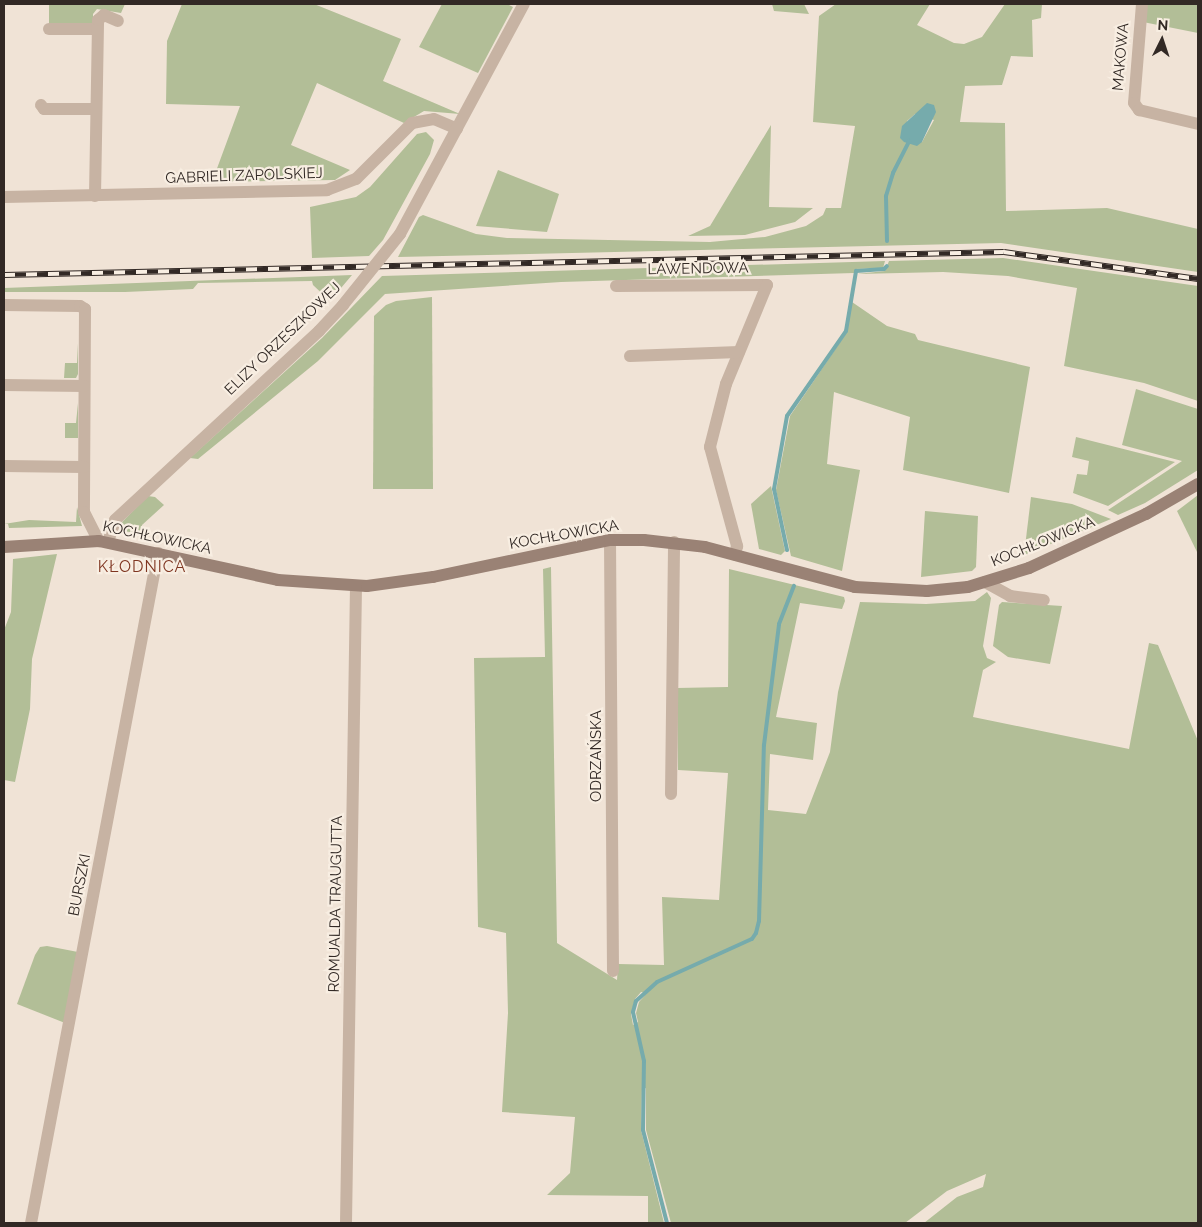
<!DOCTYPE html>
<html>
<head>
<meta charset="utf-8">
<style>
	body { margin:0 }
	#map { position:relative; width:1202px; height:1227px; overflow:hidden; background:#f0e3d6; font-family:Raleway,sans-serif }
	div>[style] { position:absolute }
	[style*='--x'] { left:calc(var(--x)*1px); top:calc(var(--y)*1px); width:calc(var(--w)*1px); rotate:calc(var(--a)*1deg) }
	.green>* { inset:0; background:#b2be97 }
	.water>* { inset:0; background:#76abac }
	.stream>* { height:4px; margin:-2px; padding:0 2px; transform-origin:2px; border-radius:2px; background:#76abac }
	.street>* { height:12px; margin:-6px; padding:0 6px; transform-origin:6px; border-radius:6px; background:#c7b3a3 }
	.secondary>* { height:12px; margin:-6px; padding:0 6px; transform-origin:6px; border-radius:6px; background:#9a8275 }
	.rail>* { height:5.5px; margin-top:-2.75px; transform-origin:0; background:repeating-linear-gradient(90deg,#f8eee2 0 11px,#322925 0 22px); box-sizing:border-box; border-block:1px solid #322925 }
	.street-bridge>* { height:12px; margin:-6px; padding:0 6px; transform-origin:6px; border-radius:6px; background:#c7b3a3 }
	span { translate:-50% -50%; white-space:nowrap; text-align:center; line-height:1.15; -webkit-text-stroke:4.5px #f8eee2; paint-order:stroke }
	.street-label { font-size:15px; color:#322925 }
	.neighbourhood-label { font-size:16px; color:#7f3520; letter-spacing:1px }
	.frame { position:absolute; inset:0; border:5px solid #322925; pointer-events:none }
	.north { position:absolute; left:1137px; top:15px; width:50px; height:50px; -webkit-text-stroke:4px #f8eee2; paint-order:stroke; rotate:4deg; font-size:14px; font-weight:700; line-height:20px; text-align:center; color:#322925 }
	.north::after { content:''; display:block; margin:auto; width:18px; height:22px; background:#322925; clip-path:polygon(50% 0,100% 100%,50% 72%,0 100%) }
</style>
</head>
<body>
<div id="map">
	<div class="green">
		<i style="clip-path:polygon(49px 4px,125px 4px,121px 13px,97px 9px,93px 14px,93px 25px,49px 24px)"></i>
		<i style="clip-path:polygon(182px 4px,314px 4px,401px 39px,383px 81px,460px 114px,424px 111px,404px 123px,317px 83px,291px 145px,350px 170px,335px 180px,212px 182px,240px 106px,166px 104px,167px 41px)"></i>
		<i style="clip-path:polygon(442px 4px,507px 4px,513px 7px,478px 73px,419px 47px)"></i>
		<i style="clip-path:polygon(772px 4px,804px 4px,809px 14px,774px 11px)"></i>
		<i style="clip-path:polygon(evenodd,836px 4px,930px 4px,917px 25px,954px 43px,964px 44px,982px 37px,1005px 4px,1042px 4px,1041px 18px,1032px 20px,1033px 57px,1011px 56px,1002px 85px,965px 86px,960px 122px,1005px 123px,1006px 211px,1107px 208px,1198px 229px,1198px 272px,1001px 243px,398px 257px,419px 217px,423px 215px,476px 234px,507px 238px,710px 242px,765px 237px,806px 226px,823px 215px,826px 208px,841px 208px,855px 126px,813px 122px,819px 16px,836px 4px,915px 114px,934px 120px,922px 142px,909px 141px,907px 121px,915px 114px)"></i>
		<i style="clip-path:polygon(1145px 4px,1198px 4px,1198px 33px,1143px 22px)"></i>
		<i style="clip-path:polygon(771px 125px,769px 207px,813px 208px,795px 222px,745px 235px,688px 236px,710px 226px)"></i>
		<i style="clip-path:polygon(426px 132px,434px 140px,430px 154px,383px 240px,369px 256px,312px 258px,310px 207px,356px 197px,370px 187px,417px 134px)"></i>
		<i style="clip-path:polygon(498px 170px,559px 194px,547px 232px,476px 226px)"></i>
		<i style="clip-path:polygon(1003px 258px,1198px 286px,1198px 401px,1144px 383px,1064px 366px,1077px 288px,1008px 276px,943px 272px,857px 274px,885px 271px,889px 261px)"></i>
		<i style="clip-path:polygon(885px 261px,883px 268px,855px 269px,854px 273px,561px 282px,385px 294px,318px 361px,198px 459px,190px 458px,322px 338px,382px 276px)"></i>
		<i style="clip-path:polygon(352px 275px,330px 301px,313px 285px,312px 281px,198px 283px,193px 289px,125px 292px,4px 292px,4px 288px)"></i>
		<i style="clip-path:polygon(432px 297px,433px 489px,373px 489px,374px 316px,386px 305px,396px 301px)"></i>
		<i style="clip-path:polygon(852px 302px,887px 326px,915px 334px,918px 340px,1030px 367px,1009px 493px,903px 470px,910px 417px,834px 392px,827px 464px,860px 470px,842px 571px,791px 556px,776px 490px,790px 416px,847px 332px)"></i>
		<i style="clip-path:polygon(78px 343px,78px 374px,76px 378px,64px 378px,65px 363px,77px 363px)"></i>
		<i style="clip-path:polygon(1136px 389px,1198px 409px,1198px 470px,1145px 503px,1118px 515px,1108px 510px,1182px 461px,1122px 445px)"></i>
		<i style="clip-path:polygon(78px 403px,78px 438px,65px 438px,65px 423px,76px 423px)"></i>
		<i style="clip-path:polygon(1076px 437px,1175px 462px,1108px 506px,1073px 493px,1077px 474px,1087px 475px,1089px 461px,1072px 457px)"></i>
		<i style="clip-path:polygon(771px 486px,785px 551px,781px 555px,759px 549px,751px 504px)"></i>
		<i style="clip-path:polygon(1198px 495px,1198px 554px,1177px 511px)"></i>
		<i style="clip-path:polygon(148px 496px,155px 497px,164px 505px,142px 525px,141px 534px,124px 531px,126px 527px,121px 523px)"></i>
		<i style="clip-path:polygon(1031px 497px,1072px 504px,1111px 519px,1024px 555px)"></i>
		<i style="clip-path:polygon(77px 507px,82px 526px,9px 528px,8px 524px,4px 524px,29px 520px,76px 522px)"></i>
		<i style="clip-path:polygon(925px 511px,978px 516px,976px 567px,972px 571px,921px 577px)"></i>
		<i style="clip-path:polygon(57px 554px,32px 659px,30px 709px,15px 782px,4px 780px,4px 630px,11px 612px,13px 559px)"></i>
		<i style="clip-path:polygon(evenodd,551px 567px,557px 943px,617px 980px,618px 964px,664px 965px,662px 897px,719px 900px,728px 773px,678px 770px,677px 688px,728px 687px,729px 569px,844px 597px,845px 601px,842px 609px,800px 603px,776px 717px,817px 723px,813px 760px,770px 754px,768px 810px,806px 814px,830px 752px,838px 692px,860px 602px,926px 604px,975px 601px,987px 592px,991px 598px,983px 646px,987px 658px,996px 662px,983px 670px,973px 717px,1129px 749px,1149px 643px,1158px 645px,1198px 741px,1198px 1223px,924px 1223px,957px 1197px,983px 1187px,986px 1174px,947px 1191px,905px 1223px,671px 1223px,646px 1130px,646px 1088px,642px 1089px,641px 1130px,664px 1223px,648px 1223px,648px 1196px,547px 1195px,570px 1173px,575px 1117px,502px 1112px,508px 1013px,506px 933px,478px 927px,474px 658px,545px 657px,543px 569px,551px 567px,641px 992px,647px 993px,639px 1002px,636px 1013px,638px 1022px,633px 1025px,631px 1014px,635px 999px,641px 992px)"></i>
		<i style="clip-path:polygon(1002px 602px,1062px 606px,1050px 664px,1008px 657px,993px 646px,999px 605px)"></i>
		<i style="clip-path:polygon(47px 946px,78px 952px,65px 1023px,17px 1004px,35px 955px,40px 947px)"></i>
	</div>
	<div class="water">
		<i style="clip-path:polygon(927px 103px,934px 105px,936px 112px,922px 142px,917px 146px,904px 142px,900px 138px,902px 126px)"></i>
	</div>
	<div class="stream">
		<i style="--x:887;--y:241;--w:45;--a:-91.3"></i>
		<i style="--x:886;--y:196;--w:24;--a:-73"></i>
		<i style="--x:893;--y:173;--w:36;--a:-63"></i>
		<i style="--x:787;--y:550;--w:62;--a:-102"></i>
		<i style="--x:774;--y:489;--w:74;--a:-79.9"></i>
		<i style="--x:787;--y:416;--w:103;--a:-55.2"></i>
		<i style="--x:846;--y:331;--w:61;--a:-80.5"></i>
		<i style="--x:856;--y:271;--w:28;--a:-4"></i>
		<i style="--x:884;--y:269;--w:4;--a:-45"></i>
		<i style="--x:667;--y:1223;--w:96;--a:-104.5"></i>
		<i style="--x:643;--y:1130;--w:69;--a:-89.2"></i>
		<i style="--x:644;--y:1061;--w:50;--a:-102.7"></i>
		<i style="--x:633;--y:1012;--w:11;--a:-75"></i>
		<i style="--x:636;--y:1001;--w:28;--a:-42"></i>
		<i style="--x:657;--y:982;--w:104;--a:-24.4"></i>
		<i style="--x:752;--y:939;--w:7;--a:-56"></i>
		<i style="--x:756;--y:933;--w:12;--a:-76"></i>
		<i style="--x:759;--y:921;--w:176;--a:-88.4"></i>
		<i style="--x:764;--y:745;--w:122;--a:-82.9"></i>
		<i style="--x:779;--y:624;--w:41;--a:-68.5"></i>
	</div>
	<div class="street">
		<i style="--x:1142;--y:4;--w:99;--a:94.6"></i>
		<i style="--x:1134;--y:103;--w:9;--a:54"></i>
		<i style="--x:1139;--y:110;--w:61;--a:13.3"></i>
		<i style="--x:49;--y:29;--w:48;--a:0"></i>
		<i style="--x:41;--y:105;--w:5;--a:53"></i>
		<i style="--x:44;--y:109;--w:52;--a:0"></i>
		<i style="--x:95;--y:196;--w:176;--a:-89"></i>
		<i style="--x:98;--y:20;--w:8;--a:-40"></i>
		<i style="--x:104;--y:15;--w:15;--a:23"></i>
		<i style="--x:4;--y:197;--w:323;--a:-1.2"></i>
		<i style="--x:327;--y:190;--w:31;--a:-21"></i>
		<i style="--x:356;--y:179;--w:79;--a:-45"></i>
		<i style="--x:412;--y:123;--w:22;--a:-10"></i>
		<i style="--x:434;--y:119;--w:25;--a:23"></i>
		<i style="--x:400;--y:234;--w:261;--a:-61.7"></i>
		<i style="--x:616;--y:286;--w:151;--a:-0.4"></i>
		<i style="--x:767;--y:285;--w:107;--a:112.5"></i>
		<i style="--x:726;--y:384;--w:65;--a:104.3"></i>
		<i style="--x:710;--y:447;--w:103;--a:74.7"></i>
		<i style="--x:737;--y:546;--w:9;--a:103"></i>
		<i style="--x:4;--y:305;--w:76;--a:0.8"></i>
		<i style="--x:80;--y:306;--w:6;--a:31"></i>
		<i style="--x:85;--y:309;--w:203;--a:90.3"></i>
		<i style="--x:84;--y:512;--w:33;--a:63"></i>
		<i style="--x:630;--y:356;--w:109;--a:-2.1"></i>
		<i style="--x:4;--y:385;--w:80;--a:0.7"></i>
		<i style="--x:4;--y:466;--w:80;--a:0.7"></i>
		<i style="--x:610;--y:540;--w:431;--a:89.6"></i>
		<i style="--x:108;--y:542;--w:23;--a:-72"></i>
		<i style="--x:115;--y:520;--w:278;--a:-42.8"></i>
		<i style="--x:319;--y:331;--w:35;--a:-47"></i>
		<i style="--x:985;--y:582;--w:29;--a:29"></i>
		<i style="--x:1010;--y:596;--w:34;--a:7"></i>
		<i style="--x:671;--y:794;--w:252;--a:-89.3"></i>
		<i style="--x:31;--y:1223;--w:682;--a:-79.27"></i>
		<i style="--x:346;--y:1223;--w:637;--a:-89.1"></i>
	</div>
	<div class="secondary">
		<i style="--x:4;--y:547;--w:95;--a:-3.6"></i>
		<i style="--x:99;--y:541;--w:183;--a:12.3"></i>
		<i style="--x:278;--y:580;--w:89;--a:3.9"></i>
		<i style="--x:367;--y:586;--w:67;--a:-7.8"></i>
		<i style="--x:433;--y:577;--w:181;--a:-11.8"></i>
		<i style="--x:610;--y:540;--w:34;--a:0"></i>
		<i style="--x:644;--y:540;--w:61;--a:6.5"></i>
		<i style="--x:705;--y:547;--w:155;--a:14.9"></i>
		<i style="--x:855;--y:587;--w:72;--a:3.2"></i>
		<i style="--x:927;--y:591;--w:41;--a:-5.6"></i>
		<i style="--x:968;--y:587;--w:64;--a:-17.3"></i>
		<i style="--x:1029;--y:568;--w:129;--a:-24.8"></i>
		<i style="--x:1146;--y:514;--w:60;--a:-30"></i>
	</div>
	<div class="rail">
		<i style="--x:4;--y:275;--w:1000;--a:-1.32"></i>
		<i style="--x:1004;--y:252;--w:196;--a:7.9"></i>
	</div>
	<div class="street-bridge">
		<i style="--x:343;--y:305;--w:91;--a:-51.2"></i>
	</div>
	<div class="street-label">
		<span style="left:1121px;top:57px;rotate:-85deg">MAKOWA</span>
		<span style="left:244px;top:176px;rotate:-2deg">GABRIELI ZAPOLSKIEJ</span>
		<span style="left:698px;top:269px;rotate:-1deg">LAWENDOWA</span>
		<span style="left:283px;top:339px;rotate:-44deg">ELIZY ORZESZKOWEJ</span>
		<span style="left:564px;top:535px;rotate:-10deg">KOCHŁOWICKA</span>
		<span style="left:157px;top:538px;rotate:12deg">KOCHŁOWICKA</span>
		<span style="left:1043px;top:542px;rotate:-22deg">KOCHŁOWICKA</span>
		<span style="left:597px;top:756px;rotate:-90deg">ODRZAŃSKA</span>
		<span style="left:80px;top:885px;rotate:-79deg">BURSZKI</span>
		<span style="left:336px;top:904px;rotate:-89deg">ROMUALDA TRAUGUTTA</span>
	</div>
	<div class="neighbourhood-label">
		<span style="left:142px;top:567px">KŁODNICA</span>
	</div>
	<div class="frame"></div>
	<div class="north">N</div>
</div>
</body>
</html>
